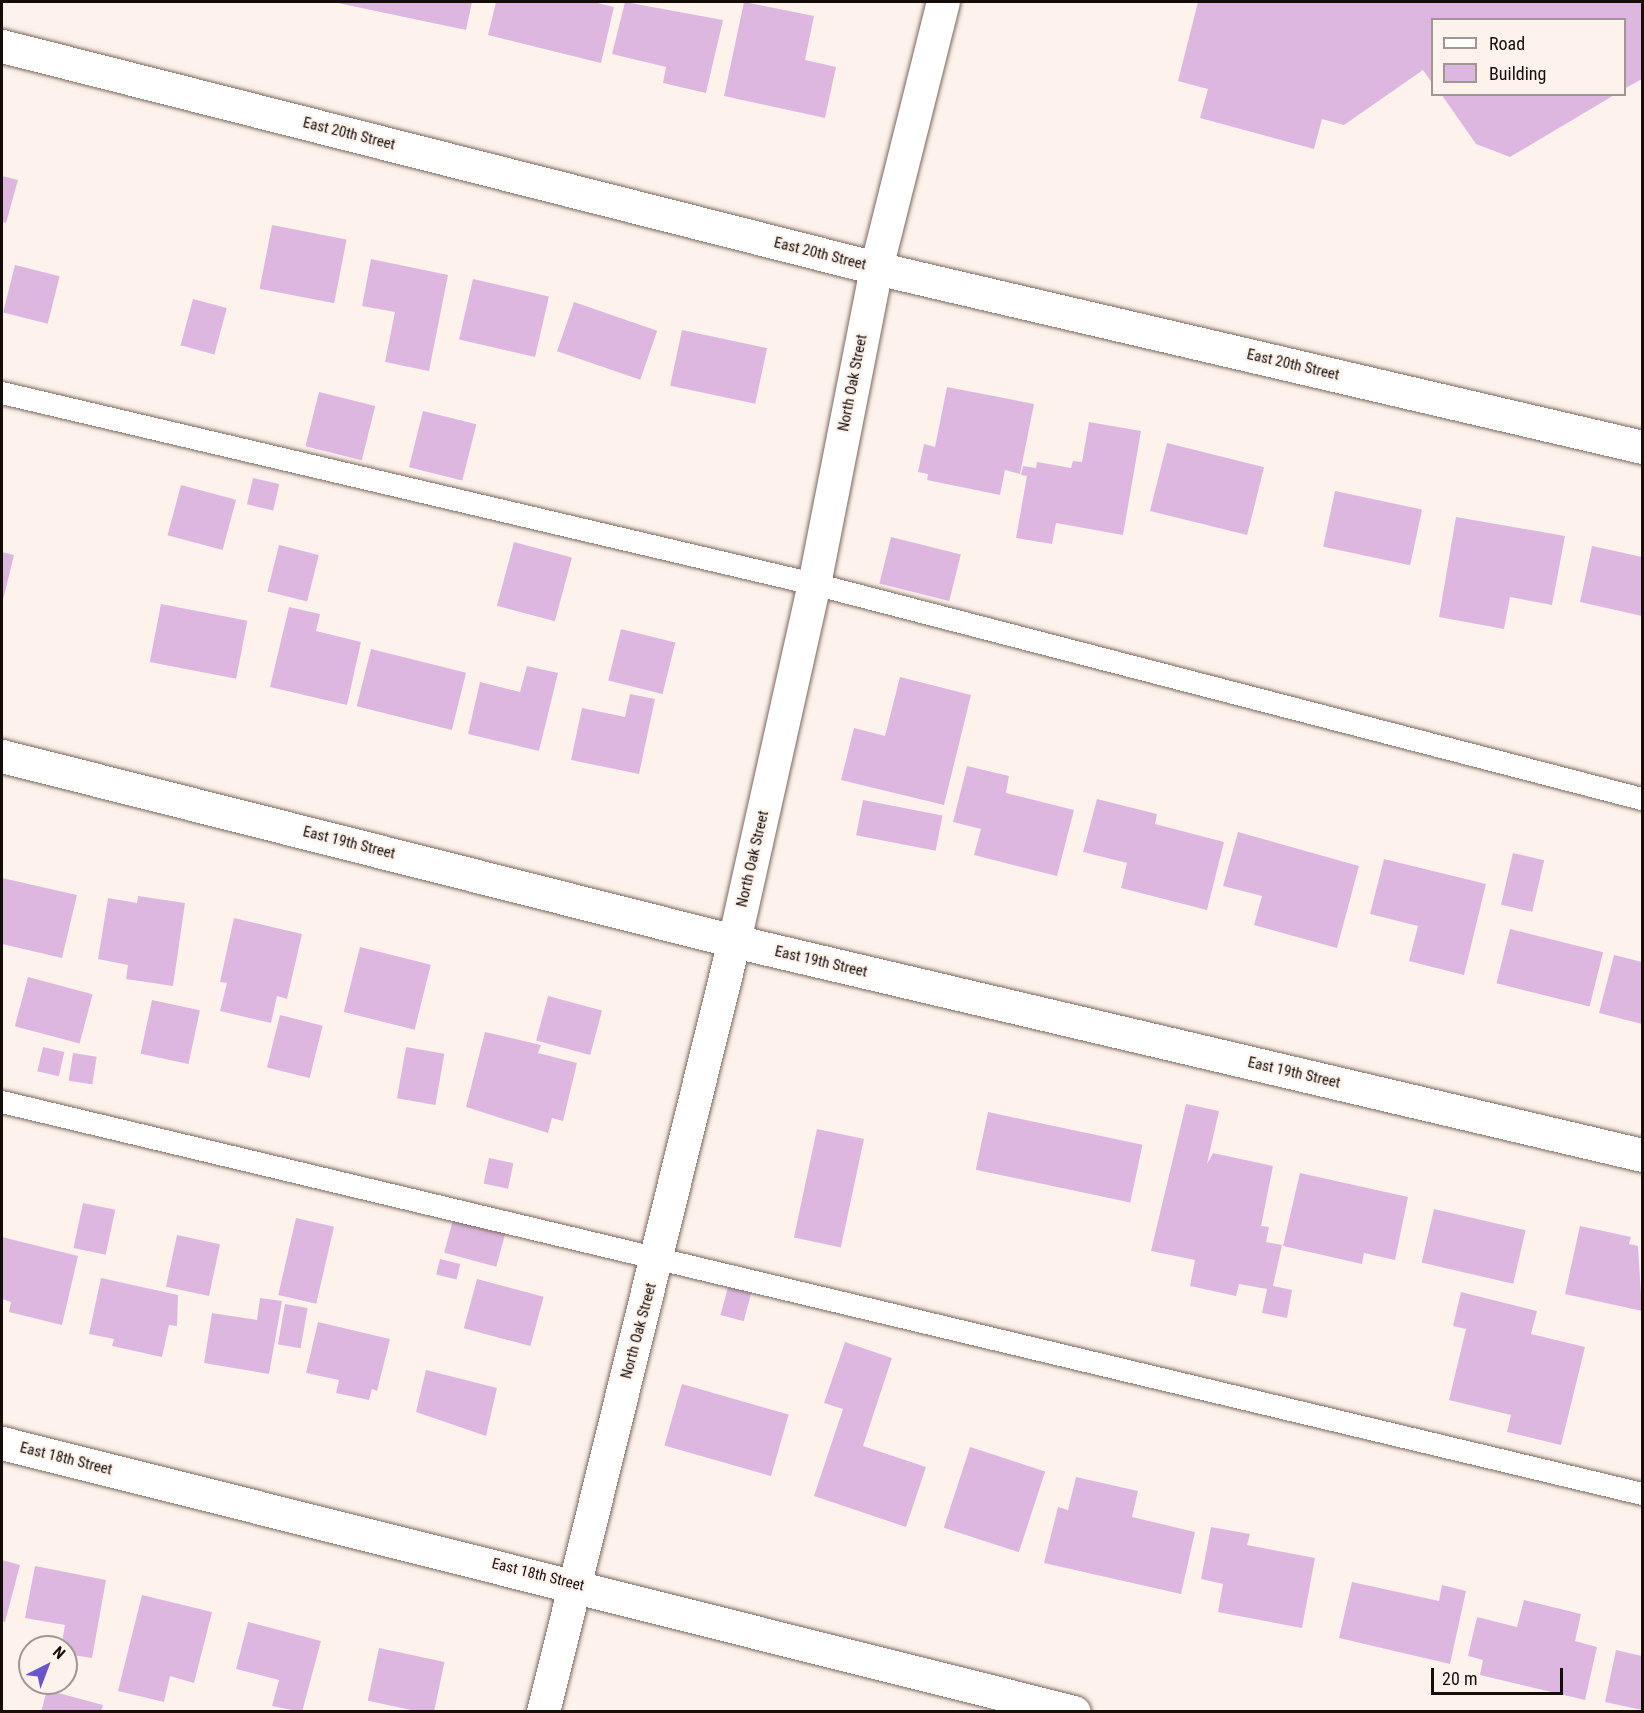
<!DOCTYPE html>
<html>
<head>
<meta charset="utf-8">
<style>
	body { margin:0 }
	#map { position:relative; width:1644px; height:1713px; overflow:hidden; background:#fef3ec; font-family:"Roboto Condensed",sans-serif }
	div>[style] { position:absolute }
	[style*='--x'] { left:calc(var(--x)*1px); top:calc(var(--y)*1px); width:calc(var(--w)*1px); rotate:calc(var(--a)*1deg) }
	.building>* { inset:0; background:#deb7e1; transform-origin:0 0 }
	.roads { filter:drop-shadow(0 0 2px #79685f) drop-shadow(0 0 2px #79685f) }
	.service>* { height:22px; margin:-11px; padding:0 11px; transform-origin:11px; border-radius:11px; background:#fff }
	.minor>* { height:33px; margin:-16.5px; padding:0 16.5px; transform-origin:16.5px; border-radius:16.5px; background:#fff }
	span { translate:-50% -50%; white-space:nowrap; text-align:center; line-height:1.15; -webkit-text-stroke:4.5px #fef3ec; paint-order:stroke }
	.street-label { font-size:15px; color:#140d0a }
	.frame { position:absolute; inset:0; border:3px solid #140d0a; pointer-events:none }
	.legend { position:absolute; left:1431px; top:18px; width:195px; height:78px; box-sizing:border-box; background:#fef3ec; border:2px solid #a09792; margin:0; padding:8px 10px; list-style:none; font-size:18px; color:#140d0a }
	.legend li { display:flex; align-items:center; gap:12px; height:30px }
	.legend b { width:30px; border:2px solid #a09792 }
	.north { position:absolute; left:18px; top:1635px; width:60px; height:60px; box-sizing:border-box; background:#fef3ec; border:2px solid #a09792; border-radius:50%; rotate:42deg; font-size:16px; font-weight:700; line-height:24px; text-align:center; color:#140d0a }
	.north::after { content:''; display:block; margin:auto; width:21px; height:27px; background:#6a55ce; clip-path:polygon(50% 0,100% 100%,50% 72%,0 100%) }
	.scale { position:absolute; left:1431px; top:1668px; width:132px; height:27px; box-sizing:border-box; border:3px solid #140d0a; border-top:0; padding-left:8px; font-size:18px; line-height:21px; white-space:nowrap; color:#140d0a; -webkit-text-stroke:4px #fef3ec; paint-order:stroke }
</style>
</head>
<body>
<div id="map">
	<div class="building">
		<i style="clip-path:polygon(333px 2px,472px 2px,466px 30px)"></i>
		<i style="clip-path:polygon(496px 2px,593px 2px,614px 7px,601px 63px,488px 35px)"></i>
		<i style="clip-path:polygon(625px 2px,723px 20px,706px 93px,663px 83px,666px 67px,612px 54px)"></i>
		<i style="clip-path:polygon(744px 2px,814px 16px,805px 60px,836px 67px,825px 118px,724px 96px)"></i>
		<i style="clip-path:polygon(1198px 2px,1642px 2px,1642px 79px,1624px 89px,1624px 20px,1432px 20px,1432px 83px,1423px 70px,1344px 125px,1322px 119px,1314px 149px,1200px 118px,1208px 89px,1178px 81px)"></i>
		<i style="clip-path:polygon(1441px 94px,1616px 94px,1510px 157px,1476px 144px)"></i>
		<i style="clip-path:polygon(2px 176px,18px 180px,6px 223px,2px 222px)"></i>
		<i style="left:272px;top:225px;width:76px;height:65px;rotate:11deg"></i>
		<i style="clip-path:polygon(371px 259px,448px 275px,429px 371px,385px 362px,395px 312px,362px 306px)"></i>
		<i style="left:15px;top:265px;width:46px;height:49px;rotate:14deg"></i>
		<i style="left:473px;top:279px;width:78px;height:62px;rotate:13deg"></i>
		<i style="left:193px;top:299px;width:35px;height:48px;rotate:15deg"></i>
		<i style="left:574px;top:302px;width:88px;height:52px;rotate:19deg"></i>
		<i style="left:682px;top:330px;width:87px;height:57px;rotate:12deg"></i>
		<i style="clip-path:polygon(947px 387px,1034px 404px,1020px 474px,1005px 470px,1000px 495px,927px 480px,928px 474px,918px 472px,924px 444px,935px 447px)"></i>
		<i style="left:319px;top:392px;width:58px;height:56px;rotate:14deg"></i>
		<i style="left:423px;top:411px;width:55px;height:58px;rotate:14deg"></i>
		<i style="clip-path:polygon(1089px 422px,1141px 431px,1123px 535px,1056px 523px,1052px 544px,1016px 538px,1027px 476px,1021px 475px,1023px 466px,1036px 468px,1037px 462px,1071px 468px,1073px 461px,1082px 462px)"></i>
		<i style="left:1167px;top:443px;width:100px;height:70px;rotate:14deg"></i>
		<i style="left:253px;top:478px;width:27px;height:27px;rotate:13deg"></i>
		<i style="left:181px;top:485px;width:57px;height:52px;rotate:15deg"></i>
		<i style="left:1335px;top:491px;width:89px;height:57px;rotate:12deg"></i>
		<i style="clip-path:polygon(1456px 517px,1565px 536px,1552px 605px,1510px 597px,1504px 629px,1439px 617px)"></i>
		<i style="left:891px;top:537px;width:72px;height:48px;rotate:14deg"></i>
		<i style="left:514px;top:542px;width:60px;height:66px;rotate:15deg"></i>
		<i style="left:279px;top:545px;width:41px;height:48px;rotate:14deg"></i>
		<i style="clip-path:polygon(1592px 546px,1642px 557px,1642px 616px,1580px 602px)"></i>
		<i style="clip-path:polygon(2px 552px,14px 555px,2px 604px)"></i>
		<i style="left:161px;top:604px;width:88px;height:59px;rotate:11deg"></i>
		<i style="clip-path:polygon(289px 607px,320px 614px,316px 631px,361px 642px,347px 705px,270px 687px)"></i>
		<i style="left:621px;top:629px;width:56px;height:53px;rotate:14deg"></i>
		<i style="left:371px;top:649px;width:98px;height:59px;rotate:14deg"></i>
		<i style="clip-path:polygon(527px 666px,558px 673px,539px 751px,468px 734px,480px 682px,520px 692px)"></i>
		<i style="clip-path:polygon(900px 677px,971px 695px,944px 805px,841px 780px,854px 728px,885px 736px)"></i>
		<i style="clip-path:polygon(630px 694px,655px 699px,639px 774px,571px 760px,582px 708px,625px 717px)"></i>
		<i style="clip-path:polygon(967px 766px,1009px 776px,1006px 793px,1074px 810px,1057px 876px,974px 855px,981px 829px,953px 822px)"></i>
		<i style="clip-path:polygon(1097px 799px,1157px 814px,1155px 824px,1224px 842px,1207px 910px,1121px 888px,1127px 863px,1083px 852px)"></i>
		<i style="left:863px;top:800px;width:81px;height:36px;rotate:11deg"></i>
		<i style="clip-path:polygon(1238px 832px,1359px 866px,1337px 948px,1254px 925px,1262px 896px,1223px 886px)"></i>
		<i style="left:1513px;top:853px;width:32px;height:53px;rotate:13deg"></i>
		<i style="clip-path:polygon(1384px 859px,1486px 884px,1464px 975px,1409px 961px,1418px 926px,1370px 914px)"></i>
		<i style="clip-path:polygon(2px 878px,77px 895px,62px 958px,2px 944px)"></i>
		<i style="clip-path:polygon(138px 896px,185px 903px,173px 986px,126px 979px,128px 965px,98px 959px,108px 898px,137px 903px)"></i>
		<i style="clip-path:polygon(234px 918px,302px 934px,287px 999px,277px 996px,271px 1023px,220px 1011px,227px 983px,220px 982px)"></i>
		<i style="left:1510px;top:929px;width:96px;height:56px;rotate:14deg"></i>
		<i style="left:360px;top:947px;width:73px;height:67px;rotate:14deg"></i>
		<i style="clip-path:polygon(1614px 955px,1642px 962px,1642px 1024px,1599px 1013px)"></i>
		<i style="left:28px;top:977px;width:67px;height:51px;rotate:15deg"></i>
		<i style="left:548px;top:996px;width:56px;height:46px;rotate:15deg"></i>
		<i style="left:152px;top:1000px;width:49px;height:55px;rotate:12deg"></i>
		<i style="left:280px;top:1015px;width:44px;height:54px;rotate:14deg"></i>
		<i style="clip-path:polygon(485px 1032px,541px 1045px,538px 1053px,577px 1063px,563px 1121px,552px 1118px,548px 1133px,466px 1107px)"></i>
		<i style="left:43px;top:1047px;width:22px;height:25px;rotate:13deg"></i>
		<i style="left:406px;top:1047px;width:39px;height:52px;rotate:10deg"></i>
		<i style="left:73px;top:1053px;width:24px;height:28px;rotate:9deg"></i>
		<i style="clip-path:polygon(1186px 1104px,1219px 1111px,1207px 1164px,1213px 1153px,1273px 1166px,1261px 1226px,1269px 1227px,1266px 1242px,1282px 1245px,1273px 1286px,1292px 1290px,1287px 1318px,1262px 1313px,1267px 1289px,1239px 1284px,1236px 1296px,1190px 1286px,1195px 1260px,1151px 1251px)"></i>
		<i style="left:988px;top:1112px;width:158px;height:59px;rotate:12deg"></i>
		<i style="left:817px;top:1129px;width:48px;height:111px;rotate:12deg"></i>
		<i style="left:489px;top:1158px;width:25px;height:26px;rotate:12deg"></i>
		<i style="clip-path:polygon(1300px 1173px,1408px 1197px,1395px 1260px,1364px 1253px,1362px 1264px,1283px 1246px)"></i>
		<i style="left:83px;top:1203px;width:33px;height:46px;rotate:12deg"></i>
		<i style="left:1434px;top:1209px;width:94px;height:55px;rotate:13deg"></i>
		<i style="left:454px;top:1216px;width:54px;height:38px;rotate:15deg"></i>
		<i style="left:296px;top:1218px;width:39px;height:79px;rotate:13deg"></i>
		<i style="clip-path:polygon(1580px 1226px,1631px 1237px,1629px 1244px,1638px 1246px,1642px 1311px,1565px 1294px)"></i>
		<i style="left:177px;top:1235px;width:44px;height:53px;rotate:12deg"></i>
		<i style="clip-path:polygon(2px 1237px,78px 1256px,62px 1325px,9px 1312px,11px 1302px,2px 1299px)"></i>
		<i style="left:440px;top:1259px;width:21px;height:16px;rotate:14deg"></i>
		<i style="clip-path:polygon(101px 1278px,178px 1295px,177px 1326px,169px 1325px,162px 1357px,112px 1346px,114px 1339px,89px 1334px)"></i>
		<i style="left:477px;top:1279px;width:69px;height:51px;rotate:15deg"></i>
		<i style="left:728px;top:1287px;width:24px;height:29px;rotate:15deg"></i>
		<i style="clip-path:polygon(1461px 1292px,1537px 1311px,1531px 1334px,1585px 1347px,1561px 1445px,1507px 1432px,1511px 1415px,1449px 1400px,1466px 1329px,1453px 1326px)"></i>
		<i style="clip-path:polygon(260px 1298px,282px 1301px,269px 1374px,204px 1363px,212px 1313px,257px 1320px)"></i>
		<i style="left:285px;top:1304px;width:23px;height:41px;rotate:10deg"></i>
		<i style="clip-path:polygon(318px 1322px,390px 1339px,377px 1391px,372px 1389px,369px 1400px,336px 1393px,339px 1380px,306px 1373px)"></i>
		<i style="clip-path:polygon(845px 1342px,892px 1358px,863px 1446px,926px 1467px,906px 1527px,814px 1496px,843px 1409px,824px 1403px)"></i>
		<i style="clip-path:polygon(426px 1370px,497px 1388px,486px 1436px,416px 1412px)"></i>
		<i style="left:682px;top:1384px;width:111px;height:64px;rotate:16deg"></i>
		<i style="left:970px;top:1447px;width:79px;height:85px;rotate:18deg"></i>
		<i style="clip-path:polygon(1076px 1477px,1138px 1491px,1132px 1517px,1195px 1532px,1181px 1594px,1044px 1563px,1058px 1507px,1068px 1510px)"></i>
		<i style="clip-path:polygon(1211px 1527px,1250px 1534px,1247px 1545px,1315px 1558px,1302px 1628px,1218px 1612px,1223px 1584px,1201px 1579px)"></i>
		<i style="clip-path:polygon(2px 1560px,20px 1565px,5px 1622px,2px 1621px)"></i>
		<i style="clip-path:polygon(35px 1566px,106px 1580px,92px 1658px,66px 1654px,61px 1647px,65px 1625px,25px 1618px)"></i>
		<i style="clip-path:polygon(1352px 1582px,1439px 1601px,1442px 1585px,1466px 1591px,1450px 1664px,1339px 1638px)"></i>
		<i style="clip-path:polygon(142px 1595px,212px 1612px,194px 1683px,170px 1676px,164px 1702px,118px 1691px)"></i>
		<i style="clip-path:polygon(1524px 1600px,1581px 1614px,1575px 1641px,1597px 1647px,1585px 1700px,1480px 1675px,1483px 1660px,1468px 1656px,1477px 1617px,1517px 1627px)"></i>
		<i style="clip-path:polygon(248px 1622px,321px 1641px,302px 1712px,272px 1706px,279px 1680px,236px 1669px)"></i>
		<i style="left:379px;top:1648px;width:67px;height:54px;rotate:12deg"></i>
		<i style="clip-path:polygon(1616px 1650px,1642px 1656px,1642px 1710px,1605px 1702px)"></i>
		<i style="clip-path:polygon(47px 1690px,103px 1705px,101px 1712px,41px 1712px)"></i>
	</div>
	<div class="roads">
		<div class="service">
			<i style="--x:2;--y:393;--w:834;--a:13.24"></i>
			<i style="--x:814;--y:584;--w:855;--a:14.56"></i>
			<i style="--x:2;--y:1102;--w:1686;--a:13.44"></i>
		</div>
		<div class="minor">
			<i style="--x:2;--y:46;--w:902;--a:14.25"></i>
			<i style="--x:876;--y:268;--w:787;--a:13.15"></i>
			<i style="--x:2;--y:756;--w:755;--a:14.18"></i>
			<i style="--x:734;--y:941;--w:933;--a:13.26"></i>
			<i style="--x:2;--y:1443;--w:1105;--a:14.09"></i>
			<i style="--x:543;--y:1712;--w:794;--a:-76.09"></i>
			<i style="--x:734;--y:941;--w:366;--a:-77.4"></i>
			<i style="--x:814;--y:584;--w:322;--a:-78.9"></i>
			<i style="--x:876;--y:268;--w:274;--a:-75.9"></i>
		</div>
	</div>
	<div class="street-label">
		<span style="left:349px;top:134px;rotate:14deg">East 20th Street</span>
		<span style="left:820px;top:254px;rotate:14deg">East 20th Street</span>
		<span style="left:1293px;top:365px;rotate:13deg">East 20th Street</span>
		<span style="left:853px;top:383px;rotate:-79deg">North Oak Street</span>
		<span style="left:349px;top:843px;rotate:14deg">East 19th Street</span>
		<span style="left:753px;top:859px;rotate:-77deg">North Oak Street</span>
		<span style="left:821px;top:962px;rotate:13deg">East 19th Street</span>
		<span style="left:1294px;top:1073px;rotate:13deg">East 19th Street</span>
		<span style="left:639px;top:1331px;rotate:-75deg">North Oak Street</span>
		<span style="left:66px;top:1459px;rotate:14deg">East 18th Street</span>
		<span style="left:538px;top:1575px;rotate:14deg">East 18th Street</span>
	</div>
	<div class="frame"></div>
	<ul class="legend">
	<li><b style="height:8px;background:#fff"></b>Road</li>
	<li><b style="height:16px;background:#deb7e1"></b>Building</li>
	</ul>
	<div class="north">N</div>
	<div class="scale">20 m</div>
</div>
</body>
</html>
